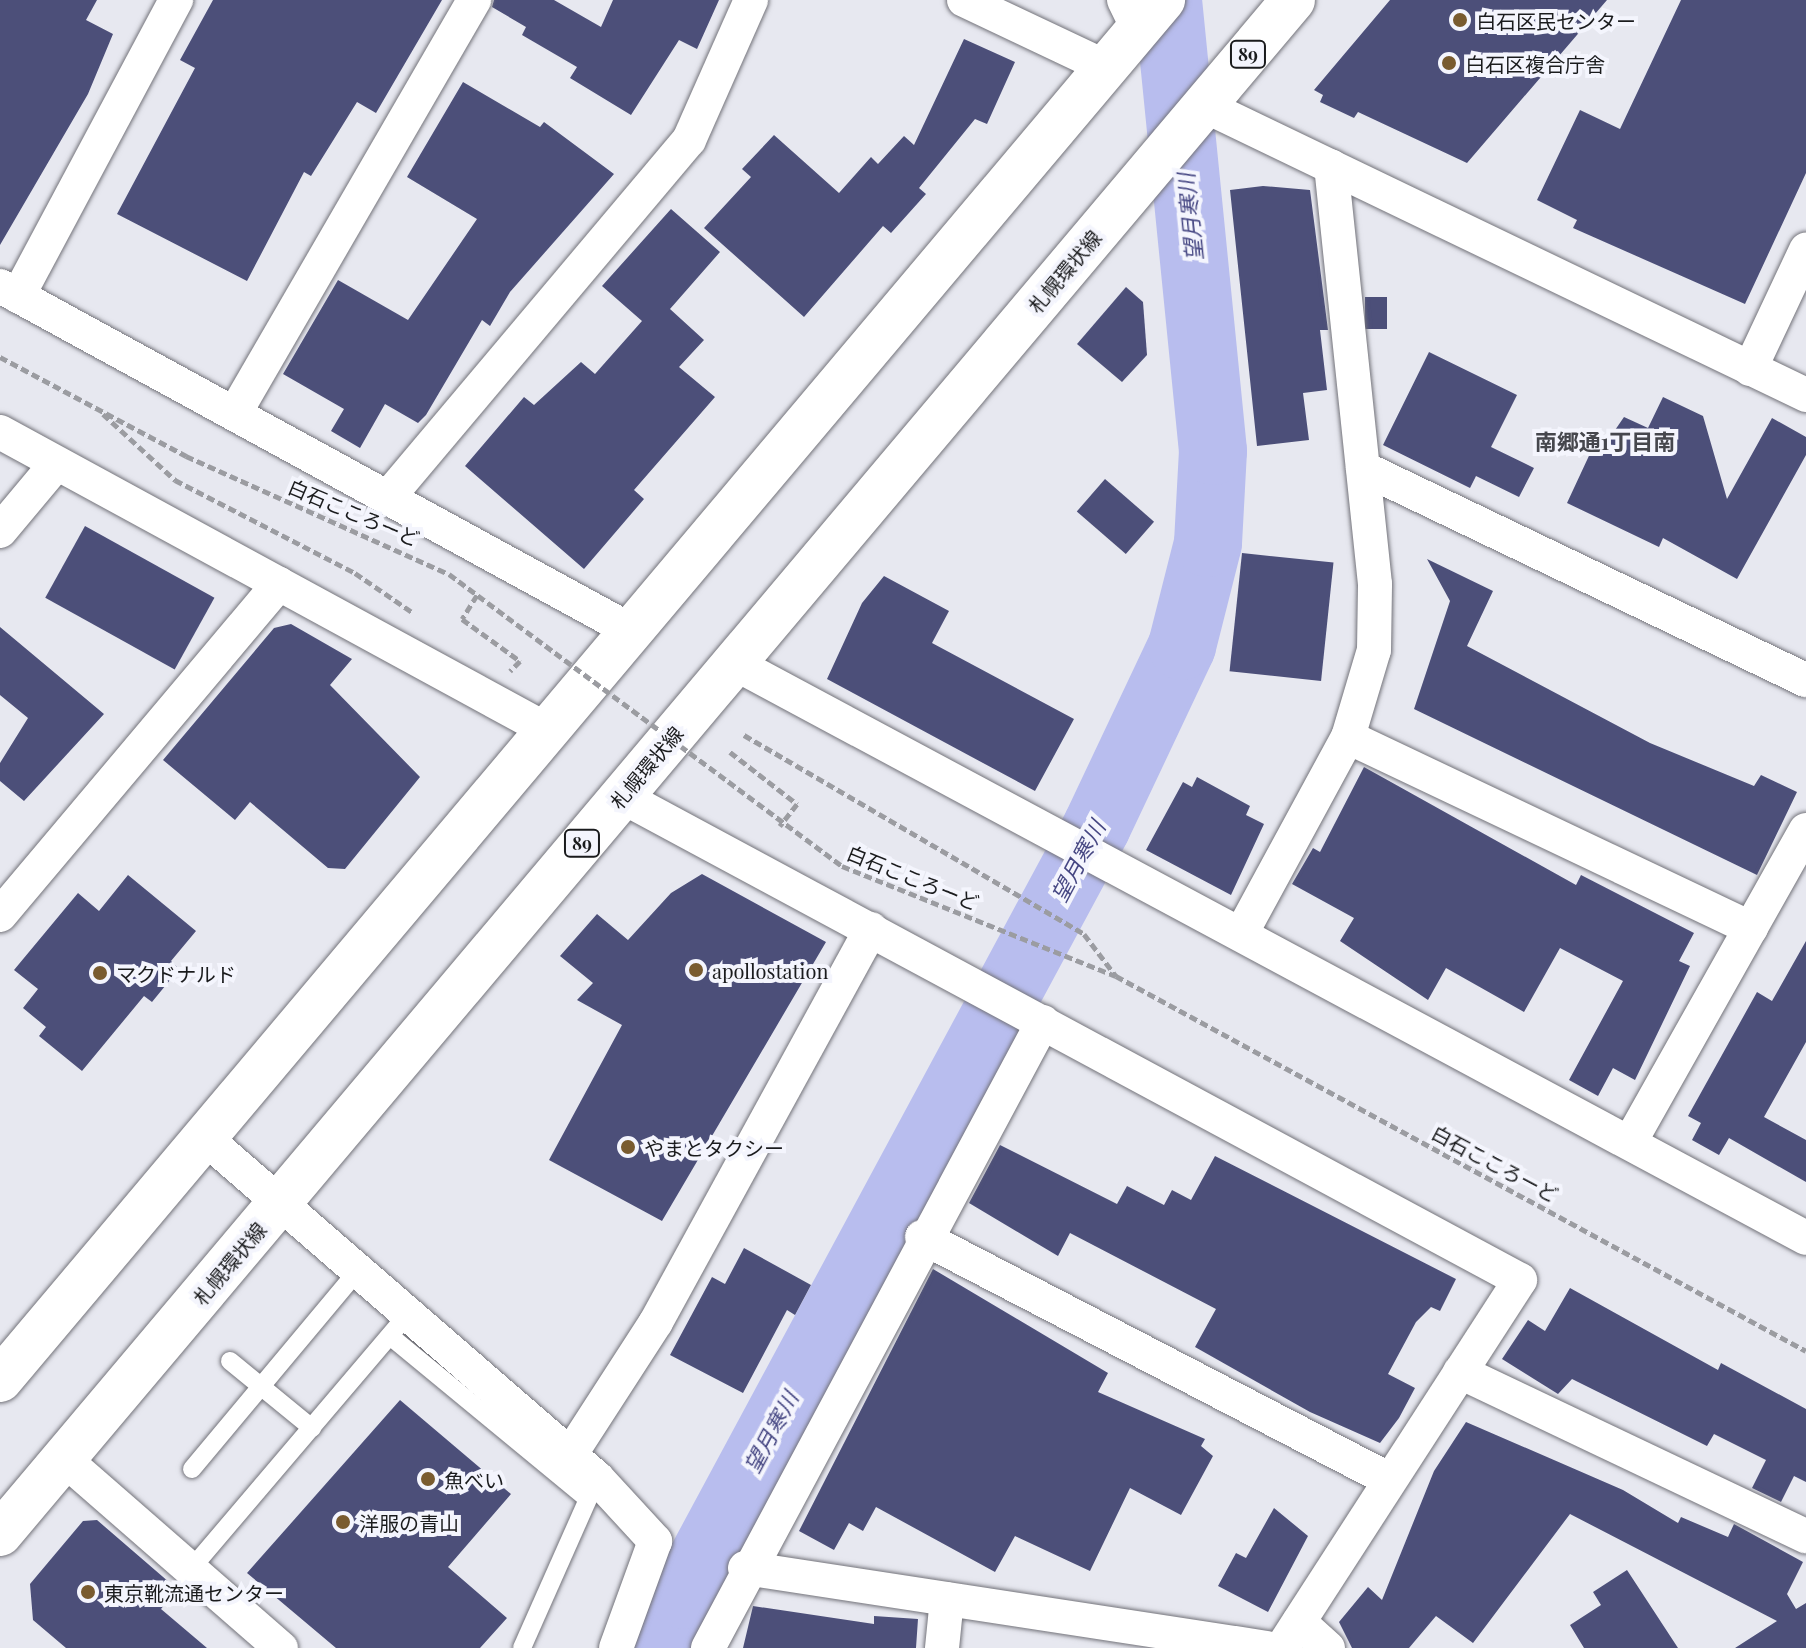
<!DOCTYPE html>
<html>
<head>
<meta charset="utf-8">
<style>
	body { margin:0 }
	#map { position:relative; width:1806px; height:1648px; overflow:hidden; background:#e7e8f0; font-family:"Playfair Display","Noto Sans JP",serif }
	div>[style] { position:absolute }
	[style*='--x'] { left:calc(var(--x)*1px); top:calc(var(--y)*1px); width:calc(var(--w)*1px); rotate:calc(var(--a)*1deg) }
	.river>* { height:68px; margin:-34px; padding:0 34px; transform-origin:34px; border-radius:34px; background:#b8bdee }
	.building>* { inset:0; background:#4c4f79; transform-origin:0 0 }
	.path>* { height:5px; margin-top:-2.5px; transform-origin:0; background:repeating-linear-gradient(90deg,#9b9ca1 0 8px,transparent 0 12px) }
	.roads { filter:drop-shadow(0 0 2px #73737a) drop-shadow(0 0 2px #73737a) }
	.service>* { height:18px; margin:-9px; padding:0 9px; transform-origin:9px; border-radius:9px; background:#fff }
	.minor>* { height:34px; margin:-17px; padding:0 17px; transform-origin:17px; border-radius:17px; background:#fff }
	.primary>* { height:44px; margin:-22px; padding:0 22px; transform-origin:22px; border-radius:22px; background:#fff }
	.path-bridge>* { height:5px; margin-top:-2.5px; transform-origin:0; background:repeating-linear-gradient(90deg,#9b9ca1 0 8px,transparent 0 12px) }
	.dots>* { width:22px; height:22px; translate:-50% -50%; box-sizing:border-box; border:4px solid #f4f5fd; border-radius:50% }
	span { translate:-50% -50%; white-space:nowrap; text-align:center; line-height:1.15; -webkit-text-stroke:8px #f4f5fd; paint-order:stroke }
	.shield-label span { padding:2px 6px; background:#f4f5fd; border:2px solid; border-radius:6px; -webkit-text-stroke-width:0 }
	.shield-label { font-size:18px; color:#1a1b1d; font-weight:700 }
	.poi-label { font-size:20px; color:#1a1b1d }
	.left { translate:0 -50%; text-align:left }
	.street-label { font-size:20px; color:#1a1b1d }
	.water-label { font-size:22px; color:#464783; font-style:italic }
	.neighbourhood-label { font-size:22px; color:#46474d; font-weight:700 }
</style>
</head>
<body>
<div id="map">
	<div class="river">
		<i style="--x:663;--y:1648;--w:57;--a:-69.3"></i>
		<i style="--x:683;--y:1595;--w:873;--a:-61.7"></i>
		<i style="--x:1097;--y:826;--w:199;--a:-64.7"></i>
		<i style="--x:1182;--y:646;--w:106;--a:-75.8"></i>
		<i style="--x:1208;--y:543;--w:92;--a:-86.9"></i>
		<i style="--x:1213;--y:451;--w:453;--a:-95.7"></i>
	</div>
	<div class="building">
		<i style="clip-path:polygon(0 0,97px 0,86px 20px,113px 34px,88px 94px,0 245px)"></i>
		<i style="clip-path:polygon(213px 0,442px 0,376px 113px,357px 102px,311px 176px,304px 172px,247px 281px,117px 214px,195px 68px,180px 60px)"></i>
		<i style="clip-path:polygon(494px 0,554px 0,601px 27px,613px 0,719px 0,697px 49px,679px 40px,631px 115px,570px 78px,577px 67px,522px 35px,526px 27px,492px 7px)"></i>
		<i style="clip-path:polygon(1390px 0,1607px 0,1467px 163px,1358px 112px,1354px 118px,1320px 102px,1323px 95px,1314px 90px)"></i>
		<i style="clip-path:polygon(1681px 0,1806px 0,1806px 173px,1745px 304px,1573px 228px,1577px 220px,1537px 200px,1580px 110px,1620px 129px)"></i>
		<i style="clip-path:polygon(964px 39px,1015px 62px,987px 124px,975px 119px,919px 188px,926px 194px,891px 233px,883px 226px,804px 317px,704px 228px,751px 177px,742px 169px,774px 135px,839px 193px,871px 157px,878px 164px,904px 136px,914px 145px)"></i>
		<i style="clip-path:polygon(463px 82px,540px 127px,544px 122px,614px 174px,510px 292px,490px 326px,482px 320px,426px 415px,418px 423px,385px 404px,360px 448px,331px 431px,344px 409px,283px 374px,338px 280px,408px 320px,477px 219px,407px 177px)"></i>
		<i style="clip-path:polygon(1263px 186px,1310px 190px,1328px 330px,1320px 330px,1327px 390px,1303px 393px,1309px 440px,1257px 446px,1230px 190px)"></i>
		<i style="clip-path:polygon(671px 209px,720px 252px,670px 309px,704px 340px,679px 367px,715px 397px,634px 490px,644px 499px,584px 569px,465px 466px,524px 397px,534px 405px,581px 362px,595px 374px,642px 321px,602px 286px)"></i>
		<i style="clip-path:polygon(1126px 287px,1143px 302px,1147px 355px,1122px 382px,1077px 344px)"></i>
		<i style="left:1365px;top:297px;width:22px;height:32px"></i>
		<i style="clip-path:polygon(1429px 352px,1517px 395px,1491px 447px,1534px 468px,1519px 497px,1476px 476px,1470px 488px,1383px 445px)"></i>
		<i style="clip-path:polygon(1663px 397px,1703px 416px,1727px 499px,1772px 418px,1806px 437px,1806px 455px,1737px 579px,1663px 538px,1659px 547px,1567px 503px,1594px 445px,1602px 449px,1624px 417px,1648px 428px)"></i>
		<i style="left:1105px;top:479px;width:65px;height:43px;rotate:41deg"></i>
		<i style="left:85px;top:526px;width:148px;height:82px;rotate:29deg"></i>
		<i style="left:1242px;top:553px;width:92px;height:119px;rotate:6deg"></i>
		<i style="clip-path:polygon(1427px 559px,1493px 591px,1467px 646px,1650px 743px,1754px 786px,1761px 775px,1797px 792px,1757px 875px,1414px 709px,1450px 601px)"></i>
		<i style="clip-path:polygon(884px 576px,949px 611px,932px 643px,1074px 719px,1035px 791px,827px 679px,862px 603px)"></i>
		<i style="clip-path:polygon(291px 624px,352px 659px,330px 685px,420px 777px,345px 869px,328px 868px,250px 802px,235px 820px,163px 760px,274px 628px)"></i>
		<i style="clip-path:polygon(0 627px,104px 714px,24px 801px,0 781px,0 763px,28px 718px,0 695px)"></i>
		<i style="clip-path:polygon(1364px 767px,1576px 885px,1581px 875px,1694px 933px,1679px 961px,1690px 966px,1635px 1080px,1613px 1068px,1598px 1096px,1569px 1080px,1623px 981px,1560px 948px,1524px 1012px,1446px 968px,1428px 1000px,1340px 941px,1354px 918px,1292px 884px,1313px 848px,1320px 852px)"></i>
		<i style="clip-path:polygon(1197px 777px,1250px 806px,1246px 815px,1264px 824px,1231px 895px,1146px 850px,1183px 782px,1192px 787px)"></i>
		<i style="clip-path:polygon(702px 874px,826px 942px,662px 1221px,549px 1160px,622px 1025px,577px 1000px,593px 983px,560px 956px,597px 914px,628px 940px,671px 893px)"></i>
		<i style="clip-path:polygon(128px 875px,196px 931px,171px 961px,179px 969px,152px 1002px,144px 996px,82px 1071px,39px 1036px,46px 1027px,23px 1008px,38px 989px,14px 970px,78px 893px,99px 911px)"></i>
		<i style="clip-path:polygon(1806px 941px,1806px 1042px,1764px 1117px,1806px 1140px,1806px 1182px,1729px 1138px,1719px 1155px,1692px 1140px,1701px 1123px,1688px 1116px,1757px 992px,1772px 1001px)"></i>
		<i style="clip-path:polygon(1000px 1145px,1117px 1204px,1127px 1186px,1164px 1205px,1172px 1190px,1191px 1200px,1215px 1156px,1456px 1279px,1440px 1311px,1431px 1307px,1416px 1322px,1388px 1374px,1415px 1388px,1399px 1418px,1380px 1443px,1310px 1412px,1195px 1347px,1216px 1309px,1070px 1233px,1058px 1256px,969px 1203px)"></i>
		<i style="clip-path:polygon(744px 1248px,811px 1285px,795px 1315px,787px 1310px,743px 1393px,670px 1355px,712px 1277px,725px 1284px)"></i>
		<i style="clip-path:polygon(933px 1269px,1108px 1373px,1098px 1392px,1205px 1439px,1201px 1446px,1213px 1456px,1181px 1515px,1130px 1488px,1090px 1571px,1015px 1536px,995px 1572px,876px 1507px,863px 1531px,849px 1523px,834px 1550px,799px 1531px)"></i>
		<i style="clip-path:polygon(1570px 1288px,1718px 1370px,1721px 1363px,1806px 1409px,1806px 1482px,1794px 1476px,1781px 1502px,1752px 1488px,1766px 1460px,1714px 1434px,1707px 1446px,1572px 1379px,1558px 1394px,1502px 1359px,1528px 1320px,1545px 1331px)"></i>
		<i style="clip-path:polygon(400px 1400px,511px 1494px,448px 1567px,507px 1618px,480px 1648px,336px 1648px,247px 1573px)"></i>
		<i style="clip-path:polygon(1466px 1422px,1623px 1490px,1678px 1523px,1681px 1517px,1728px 1537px,1734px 1524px,1803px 1562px,1787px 1594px,1796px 1609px,1806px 1603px,1806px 1648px,1735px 1648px,1777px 1621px,1570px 1514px,1473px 1643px,1436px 1616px,1409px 1648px,1352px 1648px,1339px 1622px,1368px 1587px,1382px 1600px,1434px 1471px)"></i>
		<i style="clip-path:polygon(1274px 1508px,1308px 1536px,1268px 1612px,1218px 1586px,1236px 1553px,1246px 1558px)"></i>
		<i style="clip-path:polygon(97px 1520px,177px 1589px,161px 1609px,207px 1648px,66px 1648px,33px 1620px,30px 1584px,83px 1521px)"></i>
		<i style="clip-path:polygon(1627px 1570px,1678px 1648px,1584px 1648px,1570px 1625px,1601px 1605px,1593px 1592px)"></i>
		<i style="clip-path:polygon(753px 1606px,874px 1624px,874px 1616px,918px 1619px,916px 1648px,743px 1648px)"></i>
	</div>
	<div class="path">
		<i style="--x:0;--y:357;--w:211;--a:28"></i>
		<i style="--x:103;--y:414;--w:98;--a:42.5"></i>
		<i style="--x:175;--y:480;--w:203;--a:27.3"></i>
		<i style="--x:355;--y:573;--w:69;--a:34.4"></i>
		<i style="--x:477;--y:595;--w:28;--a:122"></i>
		<i style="--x:462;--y:619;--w:72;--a:35.9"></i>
		<i style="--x:520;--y:661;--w:14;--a:135"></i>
		<i style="--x:744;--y:735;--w:394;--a:30.3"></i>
		<i style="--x:1084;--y:934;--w:53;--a:52.7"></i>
		<i style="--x:1116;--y:976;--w:785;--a:28.52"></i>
		<i style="--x:730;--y:752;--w:85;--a:37.8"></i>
		<i style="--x:797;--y:804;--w:28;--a:128"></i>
	</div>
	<div class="roads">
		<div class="service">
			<i style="--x:390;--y:1336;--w:256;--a:39.5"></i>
			<i style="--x:230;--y:1361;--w:106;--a:39.3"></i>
			<i style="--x:192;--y:1469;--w:257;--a:-50.1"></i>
			<i style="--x:191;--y:1569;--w:333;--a:-49.6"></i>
			<i style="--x:522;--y:1648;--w:175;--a:-66.1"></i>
		</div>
		<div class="minor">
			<i style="--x:964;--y:0;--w:157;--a:25.3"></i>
			<i style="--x:1124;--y:0;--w:32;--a:64"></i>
			<i style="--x:1205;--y:106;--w:667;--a:25.68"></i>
			<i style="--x:0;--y:286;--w:718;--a:28.64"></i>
			<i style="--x:18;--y:296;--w:336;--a:-61.9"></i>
			<i style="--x:1750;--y:369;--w:132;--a:-64.8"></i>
			<i style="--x:236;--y:411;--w:475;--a:-59.9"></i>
			<i style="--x:0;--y:432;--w:625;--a:28.57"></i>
			<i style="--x:1363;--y:468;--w:491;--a:25.6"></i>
			<i style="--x:390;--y:495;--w:464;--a:-49.9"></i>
			<i style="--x:689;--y:140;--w:153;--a:-66.1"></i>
			<i style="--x:0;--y:531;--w:87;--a:-50.1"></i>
			<i style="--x:734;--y:663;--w:1216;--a:28.21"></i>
			<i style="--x:1348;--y:737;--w:446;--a:25.4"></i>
			<i style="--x:621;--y:796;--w:1021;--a:28.3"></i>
			<i style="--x:1520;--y:1280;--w:438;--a:122.9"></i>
			<i style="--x:0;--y:915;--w:433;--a:-49.9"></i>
			<i style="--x:1241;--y:934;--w:224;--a:-61.5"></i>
			<i style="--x:1348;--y:737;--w:91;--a:-73.4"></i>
			<i style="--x:1374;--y:650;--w:66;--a:-89.1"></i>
			<i style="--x:1375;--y:584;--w:420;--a:-96"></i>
			<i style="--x:205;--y:1138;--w:519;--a:40.94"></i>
			<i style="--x:597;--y:1478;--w:86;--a:47.4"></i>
			<i style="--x:655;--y:1541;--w:114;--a:110"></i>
			<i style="--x:1630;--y:1142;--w:358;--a:-60.6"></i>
			<i style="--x:922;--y:1237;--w:527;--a:27.44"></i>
			<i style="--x:1460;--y:1372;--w:383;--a:25.4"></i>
			<i style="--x:570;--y:1455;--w:158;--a:-57.1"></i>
			<i style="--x:656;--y:1322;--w:448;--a:-61.3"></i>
			<i style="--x:64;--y:1459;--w:288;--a:41.1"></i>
			<i style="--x:745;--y:1568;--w:528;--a:8.71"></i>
			<i style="--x:1299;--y:1622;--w:39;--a:42"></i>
			<i style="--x:708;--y:1648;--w:710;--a:-61.85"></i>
			<i style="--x:942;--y:1648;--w:49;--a:-84.2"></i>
		</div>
		<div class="primary">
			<i style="--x:0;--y:1380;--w:1805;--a:-49.88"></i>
			<i style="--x:0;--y:1534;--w:2006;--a:-49.87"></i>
		</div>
	</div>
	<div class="path-bridge">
		<i style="--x:186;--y:456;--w:288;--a:24.2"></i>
		<i style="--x:449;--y:574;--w:490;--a:36.6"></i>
		<i style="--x:842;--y:866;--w:295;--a:21.9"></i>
	</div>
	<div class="dots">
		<i style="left:1460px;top:20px;background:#795b2f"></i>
		<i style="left:1449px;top:63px;background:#795b2f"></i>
		<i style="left:696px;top:970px;background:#795b2f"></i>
		<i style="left:100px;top:973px;background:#795b2f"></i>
		<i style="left:628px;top:1147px;background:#795b2f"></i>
		<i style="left:428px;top:1479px;background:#795b2f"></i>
		<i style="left:343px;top:1522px;background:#795b2f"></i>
		<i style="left:88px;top:1592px;background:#795b2f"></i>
	</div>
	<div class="shield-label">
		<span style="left:1248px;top:54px">89</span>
		<span style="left:582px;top:843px">89</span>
	</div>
	<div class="poi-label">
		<span class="left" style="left:1476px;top:20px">白石区民センター</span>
		<span class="left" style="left:1465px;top:63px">白石区複合庁舎</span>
		<span class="left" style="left:712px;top:970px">apollostation</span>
		<span class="left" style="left:116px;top:973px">マクドナルド</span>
		<span class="left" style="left:644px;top:1147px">やまとタクシー</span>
		<span class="left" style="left:444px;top:1479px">魚べい</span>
		<span class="left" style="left:359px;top:1522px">洋服の青山</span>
		<span class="left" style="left:104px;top:1592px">東京靴流通センター</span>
	</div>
	<div class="street-label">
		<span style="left:1064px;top:271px;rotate:-50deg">札幌環状線</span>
		<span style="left:354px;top:512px;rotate:23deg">白石こころーど</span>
		<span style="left:646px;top:767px;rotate:-50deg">札幌環状線</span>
		<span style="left:913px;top:877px;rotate:22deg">白石こころーど</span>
		<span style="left:1495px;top:1163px;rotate:28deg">白石こころーど</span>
		<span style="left:229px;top:1263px;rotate:-50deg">札幌環状線</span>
	</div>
	<div class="water-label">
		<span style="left:1190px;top:217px;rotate:-96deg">望月寒川</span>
		<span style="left:1078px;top:861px;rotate:-62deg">望月寒川</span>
		<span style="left:771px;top:1432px;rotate:-62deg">望月寒川</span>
	</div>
	<div class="neighbourhood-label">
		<span style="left:1605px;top:442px">南郷通1丁目南</span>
	</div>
</div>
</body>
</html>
